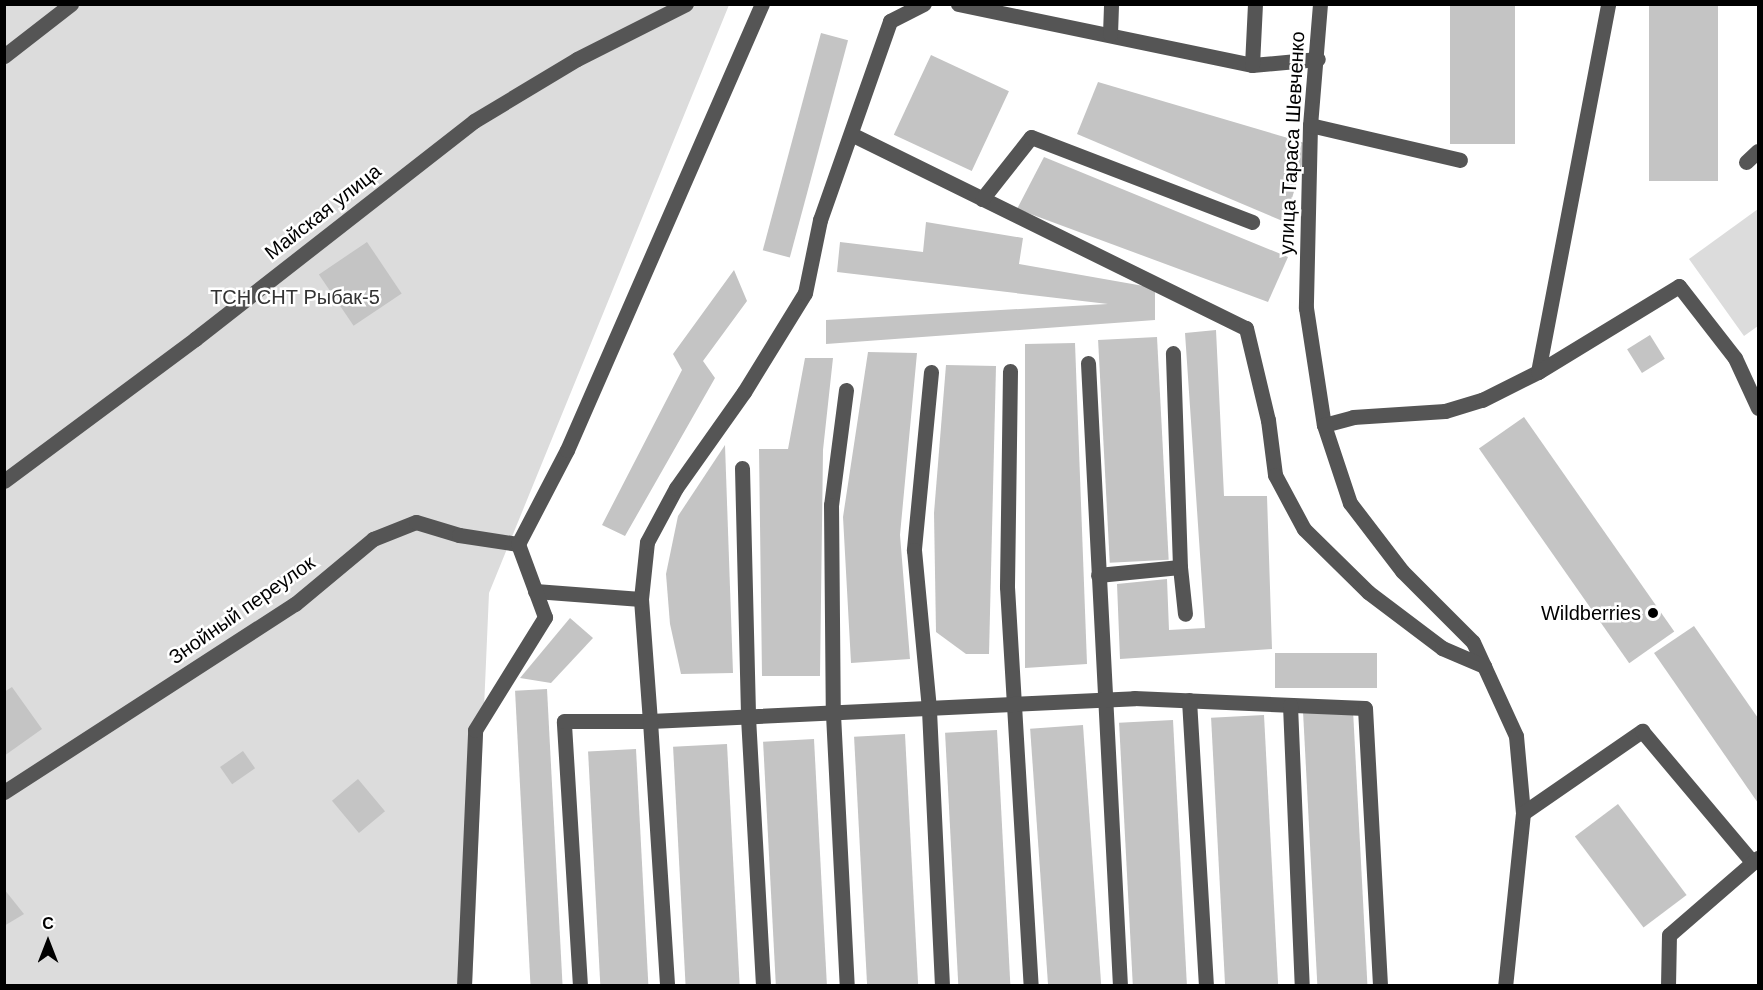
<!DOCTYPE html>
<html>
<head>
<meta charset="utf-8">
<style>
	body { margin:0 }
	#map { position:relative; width:1763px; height:990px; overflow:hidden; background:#fff; font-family:Helvetica,sans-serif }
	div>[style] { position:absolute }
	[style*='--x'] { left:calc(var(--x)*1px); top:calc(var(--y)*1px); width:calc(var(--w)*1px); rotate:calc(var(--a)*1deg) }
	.green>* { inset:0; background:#dcdcdc }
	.building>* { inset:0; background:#c4c4c4; transform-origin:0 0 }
	.minor>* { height:15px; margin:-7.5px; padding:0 7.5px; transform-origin:7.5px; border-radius:7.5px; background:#555 }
	.dots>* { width:16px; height:16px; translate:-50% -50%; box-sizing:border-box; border:3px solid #fff; border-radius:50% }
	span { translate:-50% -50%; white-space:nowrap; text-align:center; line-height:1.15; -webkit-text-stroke:5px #fff; paint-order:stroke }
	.street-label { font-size:20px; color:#000 }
	.park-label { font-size:20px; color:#333 }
	.poi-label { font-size:20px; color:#000 }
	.right { translate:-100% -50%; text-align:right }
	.frame { position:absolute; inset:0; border:6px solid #000; pointer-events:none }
	.north { position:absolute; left:18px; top:912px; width:60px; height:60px; -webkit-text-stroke:4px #fff; paint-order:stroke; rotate:0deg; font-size:16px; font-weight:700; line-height:24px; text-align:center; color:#000 }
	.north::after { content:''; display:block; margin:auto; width:21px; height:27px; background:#000; clip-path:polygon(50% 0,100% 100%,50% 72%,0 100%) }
</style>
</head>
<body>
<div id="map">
	<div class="green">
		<i style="clip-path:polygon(5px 5px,729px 5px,489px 593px,472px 985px,5px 986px)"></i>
		<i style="clip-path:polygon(1758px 209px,1758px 326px,1744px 336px,1689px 259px)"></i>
	</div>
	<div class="building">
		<i style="left:1450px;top:4px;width:65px;height:140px"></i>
		<i style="left:1649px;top:4px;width:69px;height:177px"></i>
		<i style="left:821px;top:33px;width:28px;height:225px;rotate:15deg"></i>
		<i style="left:931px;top:55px;width:86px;height:88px;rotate:25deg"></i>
		<i style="clip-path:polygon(1098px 82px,1308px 144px,1285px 222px,1077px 134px)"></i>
		<i style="clip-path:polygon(1044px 157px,1288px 257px,1268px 302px,1017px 209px)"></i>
		<i style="clip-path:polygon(926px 222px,1023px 238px,1019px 264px,1155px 288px,1155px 320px,826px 344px,826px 320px,1108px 304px,837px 272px,840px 242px,923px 252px)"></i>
		<i style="left:367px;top:242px;width:62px;height:58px;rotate:56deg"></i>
		<i style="clip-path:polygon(734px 270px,747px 301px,703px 361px,715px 378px,625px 536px,602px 525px,682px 370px,673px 354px)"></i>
		<i style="clip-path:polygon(1216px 330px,1224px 496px,1267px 496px,1272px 649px,1120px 659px,1117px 584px,1167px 579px,1169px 630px,1205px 628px,1185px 333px)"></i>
		<i style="left:1650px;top:335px;width:28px;height:27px;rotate:58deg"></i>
		<i style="left:1157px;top:337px;width:223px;height:59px;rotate:87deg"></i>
		<i style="clip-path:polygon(1075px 343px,1087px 664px,1025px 668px,1025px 344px)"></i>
		<i style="clip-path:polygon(868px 352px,917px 353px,900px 535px,910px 659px,851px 663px,843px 517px)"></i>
		<i style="clip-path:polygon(805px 358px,833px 358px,823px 450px,820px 676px,762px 676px,759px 449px,788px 449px)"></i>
		<i style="clip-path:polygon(946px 365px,996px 366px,989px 654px,966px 654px,936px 632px,934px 513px)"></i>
		<i style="left:1524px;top:417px;width:262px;height:55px;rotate:55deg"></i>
		<i style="clip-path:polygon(725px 445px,733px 673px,681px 674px,670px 624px,666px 574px,678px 516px)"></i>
		<i style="clip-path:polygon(570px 618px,593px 638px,551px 683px,520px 678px)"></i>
		<i style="clip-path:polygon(1694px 626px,1758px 718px,1758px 803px,1654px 653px)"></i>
		<i style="left:1275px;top:653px;width:102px;height:35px"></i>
		<i style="clip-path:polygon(12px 687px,42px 729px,4px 756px,4px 692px)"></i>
		<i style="left:547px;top:689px;width:297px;height:32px;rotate:87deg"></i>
		<i style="left:1353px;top:710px;width:276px;height:50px;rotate:87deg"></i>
		<i style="left:1264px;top:715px;width:271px;height:53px;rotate:87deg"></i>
		<i style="left:1173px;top:720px;width:266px;height:54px;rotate:87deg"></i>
		<i style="left:1083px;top:725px;width:261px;height:53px;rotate:86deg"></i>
		<i style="left:997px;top:730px;width:256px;height:52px;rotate:87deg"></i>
		<i style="left:905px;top:734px;width:252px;height:51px;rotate:87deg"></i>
		<i style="left:814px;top:739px;width:247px;height:51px;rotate:87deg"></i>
		<i style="left:727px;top:744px;width:242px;height:54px;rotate:87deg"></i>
		<i style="left:636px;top:749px;width:237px;height:48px;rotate:87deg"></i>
		<i style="left:243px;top:751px;width:21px;height:28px;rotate:55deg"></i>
		<i style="left:358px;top:779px;width:42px;height:34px;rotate:50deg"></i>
		<i style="left:1618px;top:804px;width:114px;height:54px;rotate:53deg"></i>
		<i style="clip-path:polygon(4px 889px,24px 914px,4px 926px)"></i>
	</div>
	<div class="minor">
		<i style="--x:958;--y:4;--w:300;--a:11.7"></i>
		<i style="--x:1252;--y:65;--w:66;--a:-5.2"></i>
		<i style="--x:1320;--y:4;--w:121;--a:94.7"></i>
		<i style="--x:1310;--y:125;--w:183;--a:91.3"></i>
		<i style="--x:1306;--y:308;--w:118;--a:81.3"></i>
		<i style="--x:1324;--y:425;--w:82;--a:71.6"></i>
		<i style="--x:1350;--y:503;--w:86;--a:52.6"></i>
		<i style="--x:1402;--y:571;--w:100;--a:45"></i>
		<i style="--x:1473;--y:642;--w:103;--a:65.4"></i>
		<i style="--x:1516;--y:736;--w:77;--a:84.8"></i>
		<i style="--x:1523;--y:813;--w:174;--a:95.9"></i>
		<i style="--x:1110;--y:34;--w:30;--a:-88"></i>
		<i style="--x:4;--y:56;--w:85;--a:-37.8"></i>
		<i style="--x:1252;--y:65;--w:61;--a:-87.2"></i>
		<i style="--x:1310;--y:125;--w:154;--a:13.1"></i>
		<i style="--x:851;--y:134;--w:440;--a:26.2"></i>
		<i style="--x:1246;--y:328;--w:95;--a:76.6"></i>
		<i style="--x:1268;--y:420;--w:55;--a:82.7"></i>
		<i style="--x:1275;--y:475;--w:61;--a:61.8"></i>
		<i style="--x:1304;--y:529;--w:90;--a:44.5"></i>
		<i style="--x:1368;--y:592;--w:93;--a:37.1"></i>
		<i style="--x:1442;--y:648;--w:46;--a:23.2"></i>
		<i style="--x:1746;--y:162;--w:16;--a:-43"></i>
		<i style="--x:982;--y:199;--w:79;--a:-51.7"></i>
		<i style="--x:1031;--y:137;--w:237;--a:21"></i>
		<i style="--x:1088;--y:363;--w:624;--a:87.06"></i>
		<i style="--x:1010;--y:371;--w:216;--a:90.8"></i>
		<i style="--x:1007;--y:587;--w:400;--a:86.6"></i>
		<i style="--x:931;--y:372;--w:179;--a:95.5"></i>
		<i style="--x:914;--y:550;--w:161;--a:84.6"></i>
		<i style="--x:929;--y:710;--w:276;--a:87.3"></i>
		<i style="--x:1538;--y:372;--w:375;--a:-79.2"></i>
		<i style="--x:846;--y:390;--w:116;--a:97.4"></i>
		<i style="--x:831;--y:505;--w:209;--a:89.5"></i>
		<i style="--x:833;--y:714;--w:272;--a:87.1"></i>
		<i style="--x:1324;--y:425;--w:30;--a:-15"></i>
		<i style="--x:1353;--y:417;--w:92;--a:-3.7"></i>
		<i style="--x:1445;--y:411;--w:39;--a:-17"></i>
		<i style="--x:1482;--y:400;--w:63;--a:-26.6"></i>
		<i style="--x:1538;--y:372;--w:165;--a:-31.4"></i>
		<i style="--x:1679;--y:286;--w:91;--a:52.1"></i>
		<i style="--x:1735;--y:358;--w:55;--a:65.3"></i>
		<i style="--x:742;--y:468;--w:249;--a:88.6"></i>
		<i style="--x:748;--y:717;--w:269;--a:86.8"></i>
		<i style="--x:4;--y:481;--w:238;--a:-36.6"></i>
		<i style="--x:195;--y:339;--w:354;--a:-38"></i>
		<i style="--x:474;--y:121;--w:120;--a:-31"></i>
		<i style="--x:577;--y:59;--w:122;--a:-26.8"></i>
		<i style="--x:1180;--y:567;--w:47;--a:83.9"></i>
		<i style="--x:1098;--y:575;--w:82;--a:-5.6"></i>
		<i style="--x:1180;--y:567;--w:214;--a:-91.9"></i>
		<i style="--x:535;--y:591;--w:106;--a:4.3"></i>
		<i style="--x:641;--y:599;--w:122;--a:85.8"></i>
		<i style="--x:650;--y:721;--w:485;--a:-2.7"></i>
		<i style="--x:1134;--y:698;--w:231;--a:2.5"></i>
		<i style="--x:1365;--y:708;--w:278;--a:86.9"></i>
		<i style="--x:641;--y:599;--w:57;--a:-84"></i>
		<i style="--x:647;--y:542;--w:61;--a:-61.8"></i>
		<i style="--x:676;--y:488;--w:118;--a:-54.7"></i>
		<i style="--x:744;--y:392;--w:116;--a:-58.4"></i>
		<i style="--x:805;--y:293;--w:75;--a:-78.4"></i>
		<i style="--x:820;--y:220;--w:211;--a:-70.6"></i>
		<i style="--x:890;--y:21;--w:38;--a:-27"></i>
		<i style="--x:1189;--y:700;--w:287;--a:86.6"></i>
		<i style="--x:1290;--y:705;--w:281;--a:87.6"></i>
		<i style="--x:4;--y:792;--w:346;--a:-32.9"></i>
		<i style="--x:295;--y:604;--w:102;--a:-39.8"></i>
		<i style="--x:373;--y:539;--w:46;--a:-21.6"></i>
		<i style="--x:416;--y:522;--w:45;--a:16.8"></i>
		<i style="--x:459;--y:535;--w:60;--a:8.7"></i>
		<i style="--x:1523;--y:813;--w:145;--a:-34.6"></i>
		<i style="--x:1642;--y:731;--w:172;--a:49.9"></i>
		<i style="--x:464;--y:986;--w:256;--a:-87.5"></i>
		<i style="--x:475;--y:730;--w:133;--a:-58.2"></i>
		<i style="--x:545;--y:617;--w:78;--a:-110.3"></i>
		<i style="--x:518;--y:544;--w:106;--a:-62.5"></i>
		<i style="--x:567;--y:450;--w:487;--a:-66.4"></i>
		<i style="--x:580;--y:986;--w:265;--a:-93.5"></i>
		<i style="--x:564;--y:721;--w:86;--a:0"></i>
		<i style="--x:650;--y:721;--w:266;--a:86.3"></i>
		<i style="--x:1668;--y:986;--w:51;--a:-88.9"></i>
		<i style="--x:1669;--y:935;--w:118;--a:-40.9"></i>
	</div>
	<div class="dots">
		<i style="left:1653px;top:613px;background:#000"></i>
	</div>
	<div class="street-label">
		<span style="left:1292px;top:143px;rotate:-87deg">улица Тараса Шевченко</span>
		<span style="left:323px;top:212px;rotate:-38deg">Майская улица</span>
		<span style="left:242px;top:610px;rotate:-35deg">Знойный переулок</span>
	</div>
	<div class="park-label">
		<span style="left:295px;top:297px">ТСН СНТ Рыбак-5</span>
	</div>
	<div class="poi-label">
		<span class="right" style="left:1641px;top:613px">Wildberries</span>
	</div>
	<div class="frame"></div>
	<div class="north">С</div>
</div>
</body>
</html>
